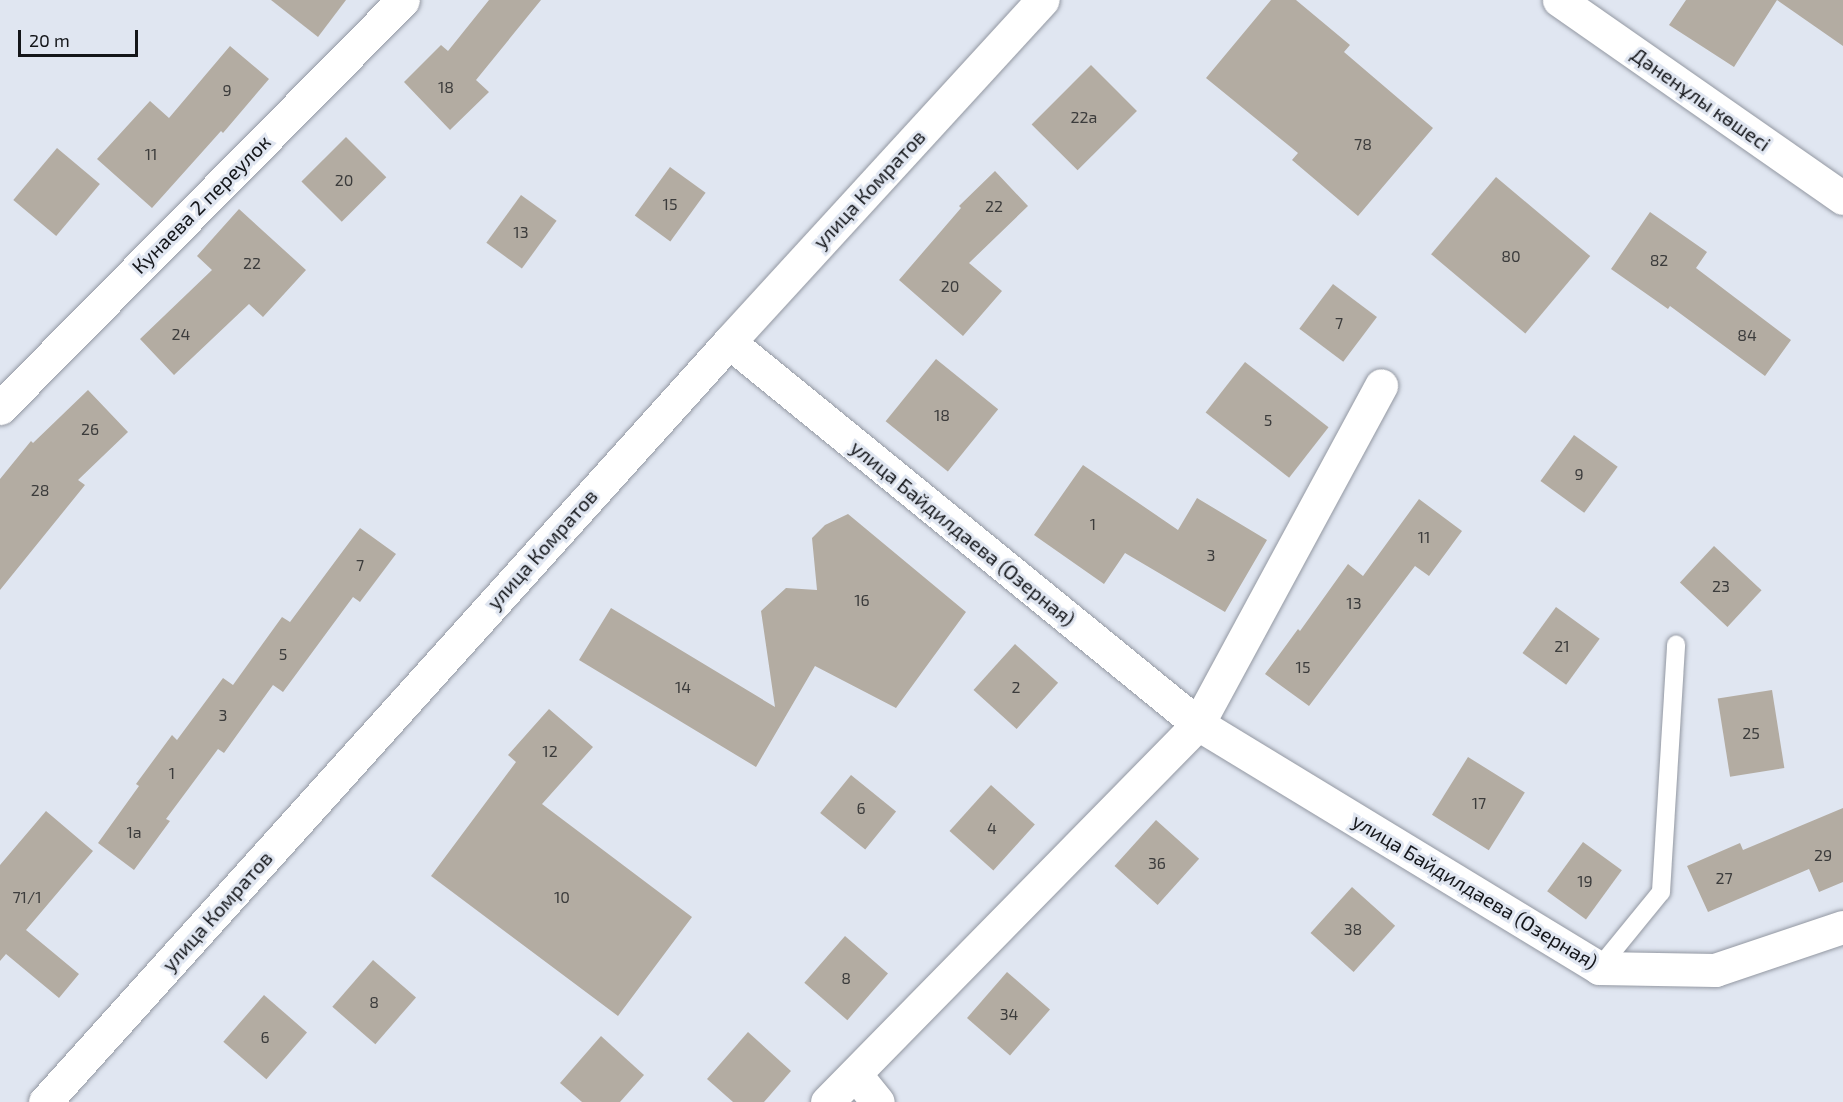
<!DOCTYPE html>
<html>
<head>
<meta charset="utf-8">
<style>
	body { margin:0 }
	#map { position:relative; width:1843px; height:1102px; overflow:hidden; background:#e0e6f1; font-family:"Exo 2",sans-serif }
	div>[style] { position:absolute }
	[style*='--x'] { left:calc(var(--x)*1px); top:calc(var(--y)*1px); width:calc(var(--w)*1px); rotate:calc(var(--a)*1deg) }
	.building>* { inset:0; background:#b3aca2; transform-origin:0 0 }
	.roads { filter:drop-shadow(0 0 2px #9398a2) drop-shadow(0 0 2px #9398a2) }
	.service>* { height:18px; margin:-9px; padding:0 9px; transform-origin:9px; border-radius:9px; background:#fff }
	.minor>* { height:33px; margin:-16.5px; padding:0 16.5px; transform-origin:16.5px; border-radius:16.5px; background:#fff }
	span { translate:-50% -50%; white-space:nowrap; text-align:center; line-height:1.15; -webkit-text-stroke:6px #e0e6f1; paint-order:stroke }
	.number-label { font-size:16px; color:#3c3c3c }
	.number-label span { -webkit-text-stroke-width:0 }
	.street-label { font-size:20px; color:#14161a }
	.scale { position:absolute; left:18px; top:30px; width:120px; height:27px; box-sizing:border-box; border:3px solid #14161a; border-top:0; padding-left:8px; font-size:18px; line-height:21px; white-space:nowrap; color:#14161a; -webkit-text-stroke:4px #e0e6f1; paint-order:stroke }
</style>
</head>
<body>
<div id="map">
	<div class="building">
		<i style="clip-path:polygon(271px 0,346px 0,318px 37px)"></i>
		<i style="clip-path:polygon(489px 0,541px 0,476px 80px,489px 92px,450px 130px,404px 82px,441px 45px,448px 51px)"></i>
		<i style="clip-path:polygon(1271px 0,1296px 0,1350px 45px,1344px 52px,1433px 128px,1358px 216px,1292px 160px,1298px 153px,1206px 78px)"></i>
		<i style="clip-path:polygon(1686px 0,1843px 0,1843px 46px,1777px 0,1734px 67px,1669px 25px)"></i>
		<i style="clip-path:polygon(230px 46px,269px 79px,223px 133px,221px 131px,152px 208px,97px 159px,150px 101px,169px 118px)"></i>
		<i style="left:1091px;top:65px;width:65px;height:84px;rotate:45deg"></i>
		<i style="left:346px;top:137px;width:57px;height:63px;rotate:45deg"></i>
		<i style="left:57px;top:148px;width:56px;height:68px;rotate:40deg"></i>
		<i style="left:670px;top:167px;width:44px;height:60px;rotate:36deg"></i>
		<i style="clip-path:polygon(995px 171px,1028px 206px,969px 263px,1002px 291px,963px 336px,899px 280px,961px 208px,959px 206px)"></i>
		<i style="left:1496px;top:177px;width:123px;height:101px;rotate:40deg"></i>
		<i style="left:521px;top:195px;width:44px;height:59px;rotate:36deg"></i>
		<i style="clip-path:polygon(239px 209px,306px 270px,263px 317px,249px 304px,174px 375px,140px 339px,212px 270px,197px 256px)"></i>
		<i style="clip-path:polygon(1650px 212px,1707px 252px,1696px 268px,1791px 340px,1765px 376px,1670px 306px,1668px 309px,1611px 269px)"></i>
		<i style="left:1333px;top:284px;width:55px;height:56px;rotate:37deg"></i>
		<i style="left:936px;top:359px;width:80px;height:80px;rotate:39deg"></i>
		<i style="left:1245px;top:362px;width:106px;height:64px;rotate:38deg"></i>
		<i style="clip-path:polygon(88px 390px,128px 432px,78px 480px,85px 485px,0 590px,0 479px,31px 441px,33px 443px)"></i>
		<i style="left:1574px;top:435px;width:54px;height:57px;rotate:36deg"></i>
		<i style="clip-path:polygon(1083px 465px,1178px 530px,1197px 498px,1267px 540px,1225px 612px,1125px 553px,1104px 584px,1034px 535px)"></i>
		<i style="clip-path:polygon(1419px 499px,1462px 531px,1429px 576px,1415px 566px,1309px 706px,1265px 674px,1298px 629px,1300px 631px,1348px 564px,1363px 576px)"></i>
		<i style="clip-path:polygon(848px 514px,966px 612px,896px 708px,815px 666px,756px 767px,579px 660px,611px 608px,775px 707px,761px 611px,786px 588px,817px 590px,812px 538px,825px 525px)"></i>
		<i style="clip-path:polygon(360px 528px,396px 554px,360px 602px,353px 597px,283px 692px,273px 685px,224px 753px,218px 749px,166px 819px,170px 821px,134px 870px,98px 843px,139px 786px,136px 784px,172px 735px,177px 740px,223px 678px,233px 685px,282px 617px,290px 622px)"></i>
		<i style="left:1714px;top:546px;width:65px;height:50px;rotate:43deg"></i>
		<i style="left:1556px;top:607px;width:54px;height:57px;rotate:36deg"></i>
		<i style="left:1015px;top:644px;width:58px;height:62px;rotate:42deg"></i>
		<i style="left:1772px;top:690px;width:79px;height:55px;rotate:81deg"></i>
		<i style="clip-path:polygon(549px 709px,593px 747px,542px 804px,692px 917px,618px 1016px,431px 876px,516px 762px,508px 755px)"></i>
		<i style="left:1468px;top:757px;width:67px;height:68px;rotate:32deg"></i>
		<i style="left:851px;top:775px;width:58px;height:49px;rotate:39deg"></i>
		<i style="left:991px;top:785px;width:59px;height:62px;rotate:42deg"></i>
		<i style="clip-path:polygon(1843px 808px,1843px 882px,1819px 892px,1809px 869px,1708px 912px,1687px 866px,1740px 843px,1743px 850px)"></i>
		<i style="clip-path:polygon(46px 811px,93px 851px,26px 930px,79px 974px,59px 998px,6px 954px,0 961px,0 865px)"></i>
		<i style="left:1156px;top:820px;width:58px;height:62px;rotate:42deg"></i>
		<i style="left:1583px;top:842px;width:48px;height:61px;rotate:36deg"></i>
		<i style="left:1352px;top:887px;width:58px;height:62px;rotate:42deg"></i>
		<i style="left:845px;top:936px;width:57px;height:62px;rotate:41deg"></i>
		<i style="left:373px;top:960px;width:57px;height:62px;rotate:41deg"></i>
		<i style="left:1007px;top:972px;width:57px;height:61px;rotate:41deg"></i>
		<i style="left:264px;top:995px;width:57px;height:62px;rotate:41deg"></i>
		<i style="clip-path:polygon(748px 1032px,791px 1071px,764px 1102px,733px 1102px,707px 1079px)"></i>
		<i style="clip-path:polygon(601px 1036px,644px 1075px,620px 1102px,582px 1102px,560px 1083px)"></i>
	</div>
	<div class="roads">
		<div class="service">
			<i style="--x:1599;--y:968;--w:98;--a:-50.8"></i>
			<i style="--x:1661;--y:892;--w:248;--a:-86.5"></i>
		</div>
		<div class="minor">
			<i style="--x:1559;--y:0;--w:346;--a:34.9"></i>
			<i style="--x:729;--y:342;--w:605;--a:39.16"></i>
			<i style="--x:1198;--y:724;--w:469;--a:31.3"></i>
			<i style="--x:1599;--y:968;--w:116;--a:1"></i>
			<i style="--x:1715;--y:970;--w:135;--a:-18.6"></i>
			<i style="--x:0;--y:408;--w:573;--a:-45.35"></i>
			<i style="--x:855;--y:1074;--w:36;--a:51"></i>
			<i style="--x:45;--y:1102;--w:1022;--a:-48.01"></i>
			<i style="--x:729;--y:342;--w:464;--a:-47.5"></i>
			<i style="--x:827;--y:1102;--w:530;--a:-45.54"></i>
			<i style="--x:1198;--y:724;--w:385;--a:-61.6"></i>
		</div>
	</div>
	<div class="number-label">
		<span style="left:446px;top:87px">18</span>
		<span style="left:227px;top:90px">9</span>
		<span style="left:1084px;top:117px">22а</span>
		<span style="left:1363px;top:144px">78</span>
		<span style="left:151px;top:154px">11</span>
		<span style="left:344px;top:180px">20</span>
		<span style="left:670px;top:204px">15</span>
		<span style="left:994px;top:206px">22</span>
		<span style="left:521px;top:232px">13</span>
		<span style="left:1511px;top:256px">80</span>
		<span style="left:1659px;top:260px">82</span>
		<span style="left:252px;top:263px">22</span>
		<span style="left:950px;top:286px">20</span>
		<span style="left:1339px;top:323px">7</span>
		<span style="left:181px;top:334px">24</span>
		<span style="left:1747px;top:335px">84</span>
		<span style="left:942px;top:415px">18</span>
		<span style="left:1268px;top:420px">5</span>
		<span style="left:90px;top:429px">26</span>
		<span style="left:1579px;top:474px">9</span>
		<span style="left:40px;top:490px">28</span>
		<span style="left:1093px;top:524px">1</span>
		<span style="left:1424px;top:537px">11</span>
		<span style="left:1211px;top:555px">3</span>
		<span style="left:360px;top:565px">7</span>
		<span style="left:1721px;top:586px">23</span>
		<span style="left:862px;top:600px">16</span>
		<span style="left:1354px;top:603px">13</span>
		<span style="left:1562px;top:646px">21</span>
		<span style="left:283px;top:654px">5</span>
		<span style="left:1303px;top:667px">15</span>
		<span style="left:683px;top:687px">14</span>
		<span style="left:1016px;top:687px">2</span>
		<span style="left:223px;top:715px">3</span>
		<span style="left:1751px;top:733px">25</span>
		<span style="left:550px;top:751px">12</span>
		<span style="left:172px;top:773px">1</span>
		<span style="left:1479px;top:803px">17</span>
		<span style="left:861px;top:808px">6</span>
		<span style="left:992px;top:828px">4</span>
		<span style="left:134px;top:832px">1а</span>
		<span style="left:1823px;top:855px">29</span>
		<span style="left:1157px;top:863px">36</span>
		<span style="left:1724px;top:878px">27</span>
		<span style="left:1585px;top:881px">19</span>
		<span style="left:27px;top:897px">71/1</span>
		<span style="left:562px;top:897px">10</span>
		<span style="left:1353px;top:929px">38</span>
		<span style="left:846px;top:978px">8</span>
		<span style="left:374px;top:1002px">8</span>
		<span style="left:1009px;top:1014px">34</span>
		<span style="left:265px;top:1037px">6</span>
	</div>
	<div class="street-label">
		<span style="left:1701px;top:99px;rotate:35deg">Дәненұлы көшесі</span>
		<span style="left:869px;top:189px;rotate:-47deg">улица Комратов</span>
		<span style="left:201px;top:204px;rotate:-45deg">Кунаева 2 переулок</span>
		<span style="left:963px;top:533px;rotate:39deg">улица Байдилдаева (Озерная)</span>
		<span style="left:542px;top:549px;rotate:-48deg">улица Комратов</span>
		<span style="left:1475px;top:891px;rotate:31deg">улица Байдилдаева (Озерная)</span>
		<span style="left:217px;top:911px;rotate:-48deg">улица Комратов</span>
	</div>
	<div class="scale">20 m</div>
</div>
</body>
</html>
